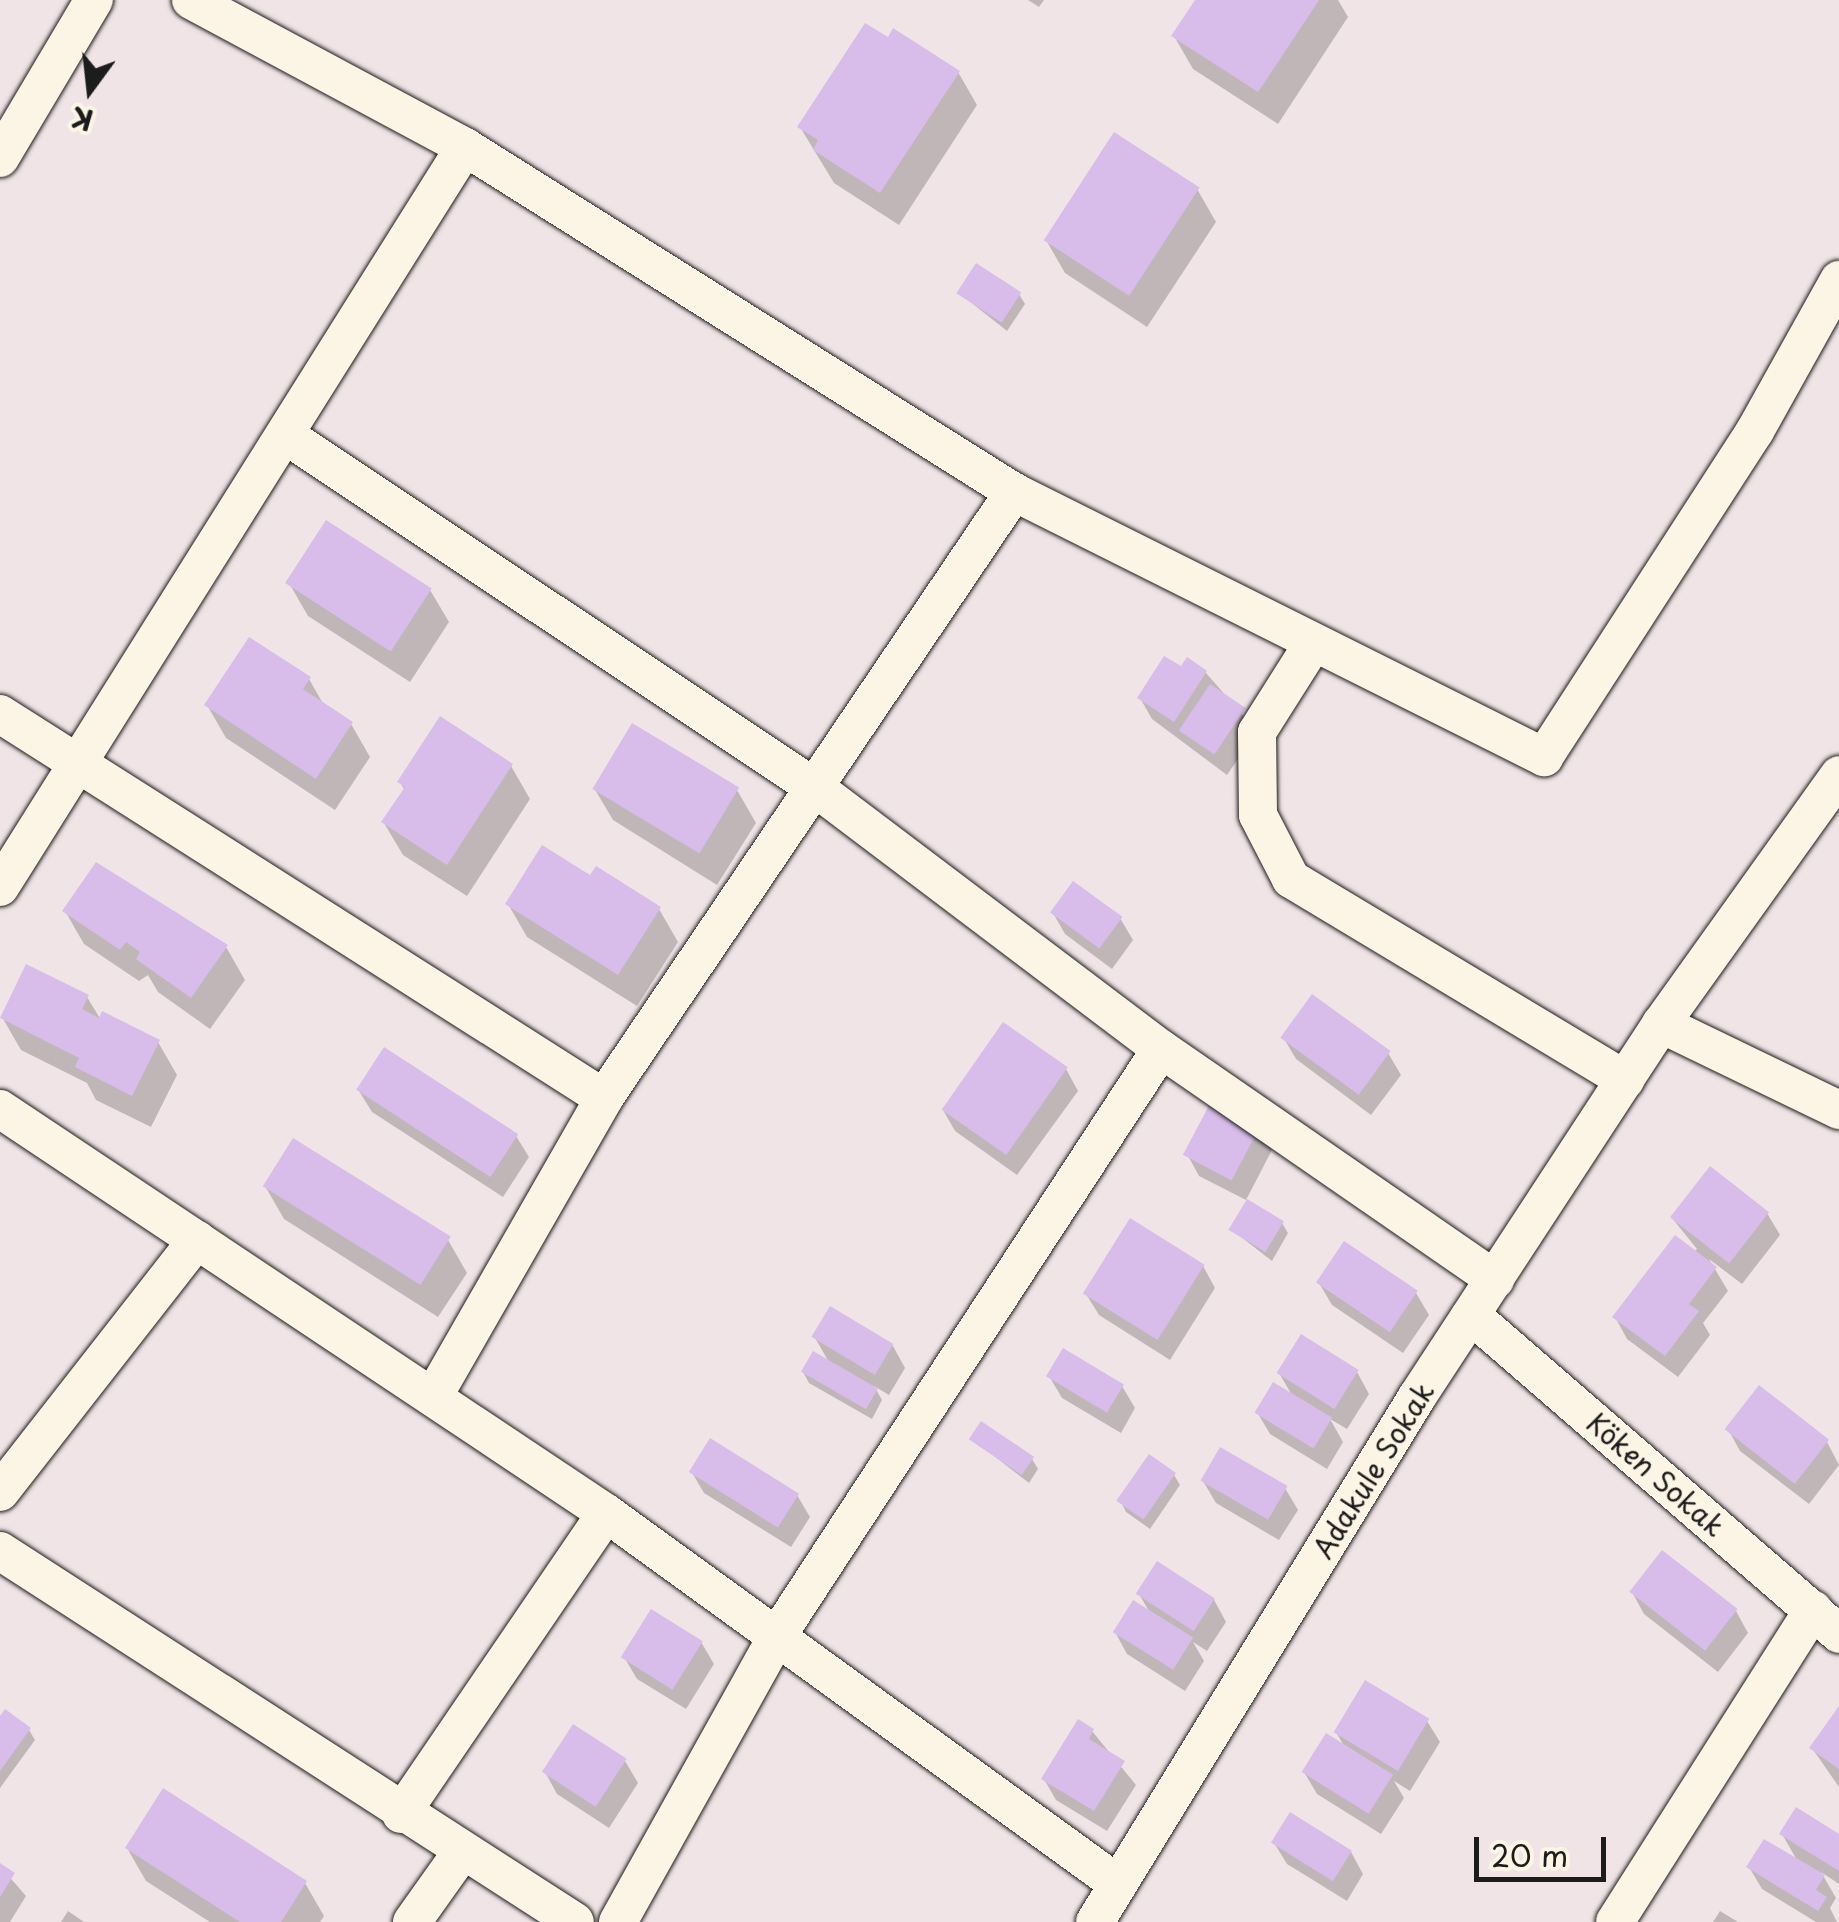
<!DOCTYPE html>
<html>
<head>
<meta charset="utf-8">
<style>
	body { margin:0 }
	#map { position:relative; width:1839px; height:1922px; overflow:hidden; background:#f1e4e6; font-family:"Playpen Sans",sans-serif }
	div>[style] { position:absolute }
	[style*='--x'] { left:calc(var(--x)*1px); top:calc(var(--y)*1px); width:calc(var(--w)*1px); rotate:calc(var(--a)*1deg) }
	.shadow>* { inset:0; background:#0003 }
	.building>* { inset:0; background:#d8bcea; transform-origin:0 0 }
	.roads { filter:drop-shadow(0 0 2px #1c1c1c) drop-shadow(0 0 2px #1c1c1c) }
	.minor>* { height:38px; margin:-19px; padding:0 19px; transform-origin:19px; border-radius:19px; background:#fcf5e5 }
	span { translate:-50% -50%; white-space:nowrap; text-align:center; line-height:1.15; -webkit-text-stroke:8px #fcf5e5; paint-order:stroke }
	.street-label { font-size:28px; color:#1c1c1c }
	.north { position:absolute; left:40px; top:40px; width:100px; height:100px; -webkit-text-stroke:8px #fcf5e5; paint-order:stroke; rotate:195deg; font-size:28px; font-weight:700; line-height:40px; text-align:center; color:#1c1c1c }
	.north::after { content:''; display:block; margin:auto; width:35px; height:45px; background:#1c1c1c; clip-path:polygon(50% 0,100% 100%,50% 72%,0 100%) }
	.scale { position:absolute; left:1474px; top:1837px; width:132px; height:45px; box-sizing:border-box; border:5px solid #1c1c1c; border-top:0; padding-left:12px; font-size:30px; line-height:35px; white-space:nowrap; color:#1c1c1c; -webkit-text-stroke:8px #fcf5e5; paint-order:stroke }
</style>
</head>
<body>
<div id="map">
	<div class="shadow">
		<i style="clip-path:polygon(1028px 0,1044px 0,1039px 7px)"></i>
		<i style="clip-path:polygon(1198px 0,1338px 0,1348px 17px,1278px 124px,1193px 69px,1174px 36px)"></i>
		<i style="clip-path:polygon(958px 72px,977px 105px,899px 225px,834px 183px,800px 127px)"></i>
		<i style="clip-path:polygon(1197px 189px,1216px 222px,1147px 327px,1065px 273px,1046px 240px)"></i>
		<i style="clip-path:polygon(959px 293px,1019px 294px,1025px 304px,1007px 331px)"></i>
		<i style="clip-path:polygon(289px 583px,430px 590px,449px 622px,410px 682px,308px 616px)"></i>
		<i style="clip-path:polygon(1182px 670px,1206px 673px,1257px 731px,1227px 775px,1152px 719px,1140px 698px)"></i>
		<i style="clip-path:polygon(309px 679px,325px 707px,351px 724px,370px 757px,335px 810px,226px 738px,207px 705px)"></i>
		<i style="clip-path:polygon(511px 766px,530px 799px,467px 896px,403px 855px,384px 823px,405px 791px,400px 782px)"></i>
		<i style="clip-path:polygon(594px 788px,737px 790px,756px 823px,717px 885px,613px 820px)"></i>
		<i style="clip-path:polygon(508px 904px,659px 909px,678px 942px,637px 1006px,527px 937px)"></i>
		<i style="clip-path:polygon(65px 911px,170px 916px,174px 911px,226px 947px,245px 980px,210px 1029px,158px 992px,148px 975px,139px 981px,84px 944px)"></i>
		<i style="clip-path:polygon(1053px 913px,1120px 918px,1133px 940px,1112px 969px,1065px 934px)"></i>
		<i style="clip-path:polygon(87px 997px,101px 1020px,158px 1042px,177px 1075px,151px 1127px,96px 1100px,87px 1083px,21px 1050px,2px 1017px)"></i>
		<i style="clip-path:polygon(1283px 1037px,1388px 1053px,1401px 1075px,1371px 1115px,1296px 1059px)"></i>
		<i style="clip-path:polygon(1066px 1069px,1078px 1091px,1017px 1175px,955px 1131px,943px 1110px)"></i>
		<i style="clip-path:polygon(359px 1091px,516px 1136px,529px 1157px,503px 1197px,372px 1112px)"></i>
		<i style="clip-path:polygon(1259px 1128px,1272px 1150px,1246px 1200px,1199px 1176px,1187px 1154px)"></i>
		<i style="clip-path:polygon(265px 1186px,448px 1240px,467px 1273px,438px 1317px,284px 1219px)"></i>
		<i style="clip-path:polygon(1767px 1213px,1780px 1235px,1742px 1284px,1709px 1259px,1728px 1291px,1703px 1323px,1710px 1335px,1678px 1377px,1627px 1339px,1615px 1317px,1697px 1249px,1672px 1218px)"></i>
		<i style="clip-path:polygon(1282px 1223px,1288px 1233px,1272px 1261px,1232px 1230px)"></i>
		<i style="clip-path:polygon(1203px 1266px,1215px 1288px,1170px 1360px,1099px 1315px,1086px 1294px)"></i>
		<i style="clip-path:polygon(1319px 1283px,1416px 1293px,1429px 1315px,1403px 1353px,1332px 1305px)"></i>
		<i style="clip-path:polygon(814px 1336px,893px 1346px,905px 1368px,889px 1395px,874px 1386px,882px 1400px,872px 1419px,809px 1383px,803px 1372px,830px 1364px)"></i>
		<i style="clip-path:polygon(1357px 1372px,1369px 1394px,1347px 1429px,1330px 1419px,1343px 1442px,1327px 1469px,1270px 1434px,1257px 1412px,1293px 1397px,1279px 1373px)"></i>
		<i style="clip-path:polygon(1049px 1376px,1122px 1386px,1135px 1408px,1121px 1433px,1062px 1398px)"></i>
		<i style="clip-path:polygon(1728px 1429px,1827px 1442px,1839px 1465px,1809px 1504px,1740px 1451px)"></i>
		<i style="clip-path:polygon(972px 1439px,1032px 1459px,1038px 1469px,1029px 1483px)"></i>
		<i style="clip-path:polygon(691px 1471px,797px 1495px,810px 1517px,791px 1547px,704px 1493px)"></i>
		<i style="clip-path:polygon(1174px 1475px,1180px 1485px,1150px 1529px,1126px 1512px,1121px 1502px)"></i>
		<i style="clip-path:polygon(1203px 1481px,1285px 1488px,1298px 1510px,1279px 1540px,1216px 1503px)"></i>
		<i style="clip-path:polygon(1632px 1592px,1736px 1611px,1748px 1633px,1718px 1672px,1644px 1614px)"></i>
		<i style="clip-path:polygon(1139px 1594px,1214px 1600px,1226px 1622px,1207px 1651px,1193px 1642px,1204px 1661px,1185px 1691px,1127px 1654px,1115px 1632px,1150px 1613px)"></i>
		<i style="clip-path:polygon(701px 1642px,714px 1664px,686px 1709px,637px 1679px,624px 1657px)"></i>
		<i style="clip-path:polygon(1839px 1710px,1839px 1787px,1812px 1748px)"></i>
		<i style="clip-path:polygon(0 1720px,29px 1730px,35px 1740px,0 1788px)"></i>
		<i style="clip-path:polygon(1427px 1721px,1440px 1742px,1410px 1791px,1394px 1781px,1404px 1798px,1381px 1834px,1317px 1794px,1304px 1772px,1345px 1748px,1336px 1732px)"></i>
		<i style="clip-path:polygon(1092px 1731px,1136px 1785px,1107px 1831px,1056px 1800px,1044px 1779px)"></i>
		<i style="clip-path:polygon(625px 1761px,638px 1783px,609px 1828px,557px 1794px,545px 1772px)"></i>
		<i style="clip-path:polygon(1782px 1834px,1839px 1837px,1839px 1884px,1821px 1872px,1836px 1898px,1830px 1908px,1837px 1922px,1816px 1922px,1762px 1889px,1749px 1867px,1798px 1862px)"></i>
		<i style="clip-path:polygon(1274px 1843px,1351px 1852px,1363px 1874px,1347px 1901px,1287px 1864px)"></i>
		<i style="clip-path:polygon(127px 1848px,305px 1883px,324px 1916px,320px 1922px,210px 1922px,146px 1881px)"></i>
		<i style="clip-path:polygon(0 1866px,26px 1896px,10px 1922px,0 1922px)"></i>
		<i style="clip-path:polygon(68px 1911px,84px 1922px,61px 1922px)"></i>
		<i style="clip-path:polygon(1720px 1911px,1738px 1922px,1713px 1922px)"></i>
	</div>
	<div class="building">
		<i style="clip-path:polygon(1195px 0,1319px 0,1258px 92px,1171px 36px)"></i>
		<i style="clip-path:polygon(865px 23px,888px 37px,893px 28px,960px 71px,880px 193px,813px 150px,818px 140px,797px 127px)"></i>
		<i style="left:1114px;top:132px;width:102px;height:129px;rotate:33deg"></i>
		<i style="left:976px;top:263px;width:54px;height:36px;rotate:33deg"></i>
		<i style="left:326px;top:520px;width:126px;height:75px;rotate:33deg"></i>
		<i style="clip-path:polygon(249px 637px,311px 677px,303px 689px,353px 722px,316px 779px,204px 705px)"></i>
		<i style="clip-path:polygon(1164px 656px,1181px 666px,1187px 657px,1207px 671px,1174px 722px,1137px 698px)"></i>
		<i style="left:1210px;top:684px;width:43px;height:56px;rotate:34deg"></i>
		<i style="clip-path:polygon(440px 716px,513px 764px,447px 865px,381px 822px,405px 787px,397px 782px)"></i>
		<i style="left:632px;top:723px;width:125px;height:77px;rotate:31deg"></i>
		<i style="clip-path:polygon(542px 845px,590px 875px,596px 866px,661px 907px,618px 975px,505px 904px)"></i>
		<i style="clip-path:polygon(96px 862px,228px 945px,191px 998px,136px 959px,140px 952px,126px 942px,120px 950px,62px 911px)"></i>
		<i style="left:1073px;top:881px;width:61px;height:39px;rotate:36deg"></i>
		<i style="clip-path:polygon(26px 964px,89px 995px,82px 1009px,99px 1018px,102px 1011px,160px 1040px,132px 1096px,75px 1067px,79px 1058px,0 1018px)"></i>
		<i style="left:1312px;top:994px;width:97px;height:54px;rotate:36deg"></i>
		<i style="left:1003px;top:1022px;width:79px;height:107px;rotate:35deg"></i>
		<i style="left:384px;top:1047px;width:160px;height:51px;rotate:33deg"></i>
		<i style="left:1212px;top:1100px;width:55px;height:62px;rotate:28deg"></i>
		<i style="left:293px;top:1138px;width:186px;height:57px;rotate:32deg"></i>
		<i style="left:1710px;top:1166px;width:75px;height:65px;rotate:38deg"></i>
		<i style="left:1247px;top:1199px;width:43px;height:36px;rotate:31deg"></i>
		<i style="left:1130px;top:1218px;width:88px;height:89px;rotate:32deg"></i>
		<i style="clip-path:polygon(1675px 1235px,1717px 1267px,1689px 1304px,1699px 1311px,1665px 1356px,1612px 1317px)"></i>
		<i style="left:1344px;top:1241px;width:89px;height:50px;rotate:34deg"></i>
		<i style="left:830px;top:1306px;width:74px;height:36px;rotate:31deg"></i>
		<i style="left:1301px;top:1334px;width:68px;height:46px;rotate:32deg"></i>
		<i style="left:1063px;top:1348px;width:71px;height:33px;rotate:31deg"></i>
		<i style="left:813px;top:1351px;width:75px;height:24px;rotate:30deg"></i>
		<i style="left:1273px;top:1382px;width:69px;height:36px;rotate:31deg"></i>
		<i style="left:1759px;top:1385px;width:89px;height:56px;rotate:38deg"></i>
		<i style="left:981px;top:1421px;width:64px;height:22px;rotate:34deg"></i>
		<i style="left:710px;top:1438px;width:105px;height:40px;rotate:32deg"></i>
		<i style="left:1220px;top:1447px;width:78px;height:39px;rotate:30deg"></i>
		<i style="left:1149px;top:1454px;width:33px;height:57px;rotate:35deg"></i>
		<i style="left:1662px;top:1550px;width:96px;height:53px;rotate:38deg"></i>
		<i style="left:1157px;top:1561px;width:69px;height:39px;rotate:33deg"></i>
		<i style="left:1133px;top:1600px;width:71px;height:38px;rotate:32deg"></i>
		<i style="left:651px;top:1609px;width:61px;height:57px;rotate:32deg"></i>
		<i style="left:1365px;top:1680px;width:75px;height:61px;rotate:31deg"></i>
		<i style="clip-path:polygon(1839px 1706px,1839px 1769px,1809px 1748px)"></i>
		<i style="clip-path:polygon(5px 1709px,31px 1728px,0 1771px,0 1716px)"></i>
		<i style="clip-path:polygon(1078px 1719px,1094px 1729px,1089px 1739px,1125px 1761px,1094px 1811px,1041px 1779px)"></i>
		<i style="left:573px;top:1724px;width:64px;height:57px;rotate:33deg"></i>
		<i style="left:1326px;top:1733px;width:79px;height:46px;rotate:32deg"></i>
		<i style="clip-path:polygon(163px 1788px,307px 1881px,281px 1922px,240px 1922px,125px 1848px)"></i>
		<i style="clip-path:polygon(1796px 1807px,1839px 1834px,1839px 1871px,1779px 1834px)"></i>
		<i style="left:1290px;top:1812px;width:73px;height:36px;rotate:32deg"></i>
		<i style="clip-path:polygon(1764px 1839px,1825px 1875px,1816px 1890px,1827px 1897px,1818px 1911px,1746px 1867px)"></i>
		<i style="clip-path:polygon(0 1863px,15px 1873px,0 1897px)"></i>
	</div>
	<div class="roads">
		<div class="minor">
			<i style="--x:191;--y:0;--w:311;--a:28.2"></i>
			<i style="--x:465;--y:147;--w:648;--a:32.15"></i>
			<i style="--x:1014;--y:492;--w:593;--a:26.57"></i>
			<i style="--x:1544;--y:757;--w:388;--a:-57.1"></i>
			<i style="--x:1755;--y:431;--w:173;--a:-60.9"></i>
			<i style="--x:0;--y:158;--w:184;--a:-59.3"></i>
			<i style="--x:285;--y:435;--w:639;--a:33.64"></i>
			<i style="--x:817;--y:789;--w:431;--a:37.1"></i>
			<i style="--x:1312;--y:645;--w:103;--a:122.3"></i>
			<i style="--x:1257;--y:732;--w:83;--a:89.3"></i>
			<i style="--x:1258;--y:815;--w:72;--a:62.7"></i>
			<i style="--x:1291;--y:879;--w:390;--a:31"></i>
			<i style="--x:0;--y:714;--w:716;--a:32.45"></i>
			<i style="--x:0;--y:887;--w:874;--a:-57.86"></i>
			<i style="--x:1661;--y:1024;--w:198;--a:25.8"></i>
			<i style="--x:0;--y:1109;--w:728;--a:33.69"></i>
			<i style="--x:606;--y:1513;--w:632;--a:35.93"></i>
			<i style="--x:1471;--y:1315;--w:487;--a:40.9"></i>
			<i style="--x:433;--y:1397;--w:344;--a:-60.2"></i>
			<i style="--x:604;--y:1098;--w:732;--a:-55.92"></i>
			<i style="--x:0;--y:1492;--w:320;--a:-52"></i>
			<i style="--x:0;--y:1551;--w:684;--a:32.83"></i>
			<i style="--x:401;--y:1814;--w:364;--a:-55.7"></i>
			<i style="--x:412;--y:1922;--w:85;--a:-54.6"></i>
			<i style="--x:618;--y:1922;--w:327;--a:-60.9"></i>
			<i style="--x:777;--y:1636;--w:701;--a:-56.81"></i>
			<i style="--x:1161;--y:1049;--w:406;--a:34.6"></i>
			<i style="--x:1095;--y:1922;--w:616;--a:-58.48"></i>
			<i style="--x:1417;--y:1397;--w:446;--a:-56.8"></i>
			<i style="--x:1661;--y:1024;--w:306;--a:-54.4"></i>
			<i style="--x:1615;--y:1922;--w:370;--a:-57.6"></i>
		</div>
	</div>
	<div class="street-label">
		<span style="left:1373px;top:1470px;rotate:-58deg">Adakule Sokak</span>
		<span style="left:1656px;top:1474px;rotate:41deg">Köken Sokak</span>
	</div>
	<div class="north">K</div>
	<div class="scale">20 m</div>
</div>
</body>
</html>
